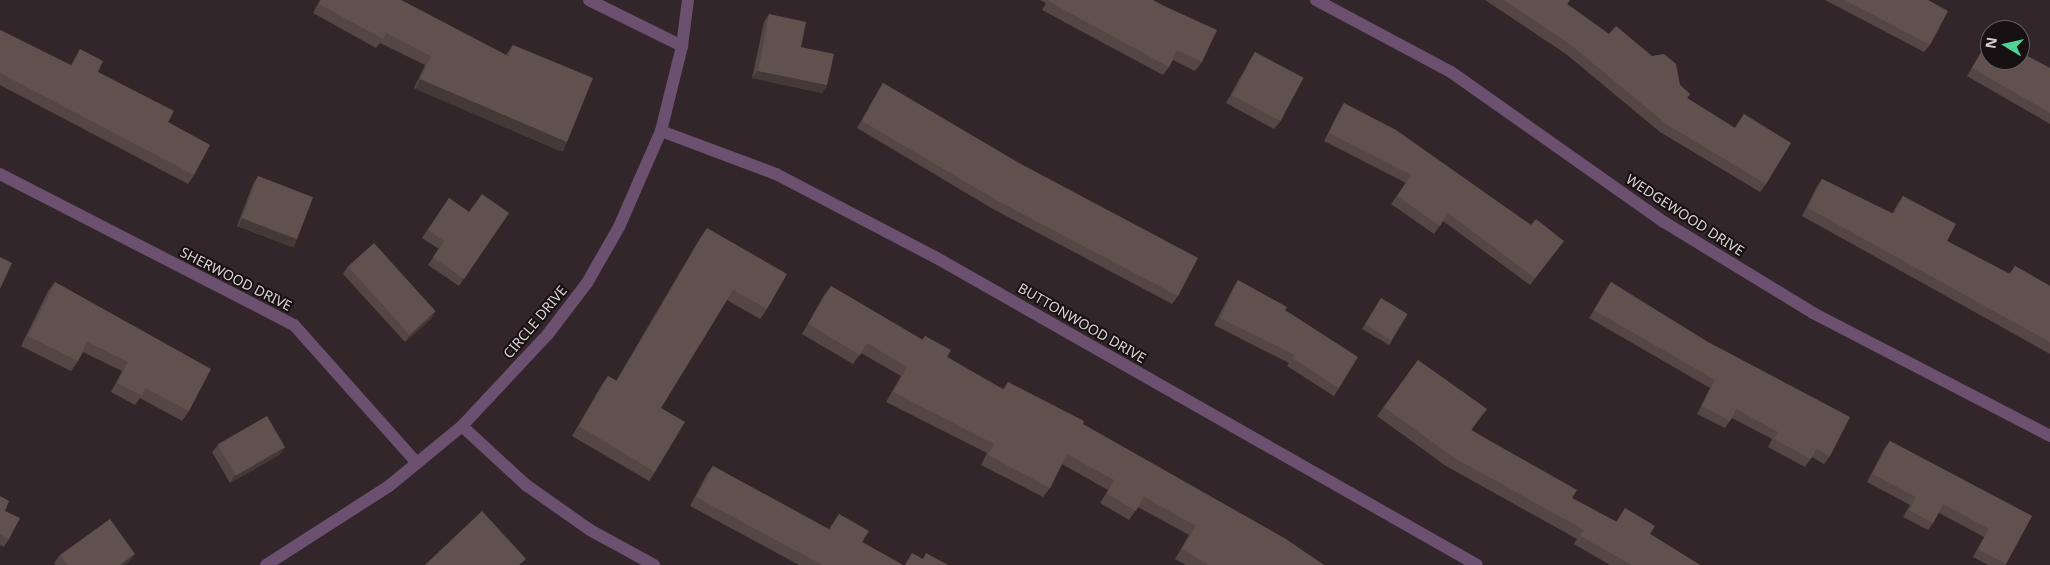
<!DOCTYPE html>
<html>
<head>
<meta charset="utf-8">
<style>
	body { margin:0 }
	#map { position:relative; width:2050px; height:565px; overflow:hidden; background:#33262b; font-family:"Noto Sans",sans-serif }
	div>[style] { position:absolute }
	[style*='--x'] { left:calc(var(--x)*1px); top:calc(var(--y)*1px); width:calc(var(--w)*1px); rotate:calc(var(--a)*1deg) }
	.minor>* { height:12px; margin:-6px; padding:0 6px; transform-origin:6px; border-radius:6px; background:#6b506f }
	.wall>* { inset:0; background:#534644 }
	.shaded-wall>* { inset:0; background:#433937; transform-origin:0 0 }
	.building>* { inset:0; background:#60514f; transform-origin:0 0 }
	span { translate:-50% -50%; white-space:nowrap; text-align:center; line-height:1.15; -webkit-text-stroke:4px #171113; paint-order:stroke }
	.street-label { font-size:14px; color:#dbd2d5 }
	.north { position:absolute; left:1980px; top:20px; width:50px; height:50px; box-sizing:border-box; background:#171113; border:1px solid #655e61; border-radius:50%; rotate:279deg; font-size:14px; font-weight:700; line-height:20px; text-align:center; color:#dbd2d5 }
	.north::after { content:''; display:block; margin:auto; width:18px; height:22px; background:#4fd399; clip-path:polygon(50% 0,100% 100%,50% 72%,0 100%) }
</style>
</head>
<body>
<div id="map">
	<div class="minor">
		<i style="--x:589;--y:0;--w:104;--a:26.3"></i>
		<i style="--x:1316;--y:0;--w:153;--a:28.1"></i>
		<i style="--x:1451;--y:72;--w:261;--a:35.2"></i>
		<i style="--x:1664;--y:222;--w:175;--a:31.4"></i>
		<i style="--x:1813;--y:313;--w:267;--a:27.4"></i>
		<i style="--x:661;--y:131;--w:123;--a:20.5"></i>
		<i style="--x:776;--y:174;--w:179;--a:27.6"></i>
		<i style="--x:935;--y:257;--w:623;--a:29.61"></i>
		<i style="--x:0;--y:174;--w:331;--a:27.2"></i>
		<i style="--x:294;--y:325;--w:185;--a:48.3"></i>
		<i style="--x:462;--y:426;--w:87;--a:42.7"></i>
		<i style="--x:526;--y:485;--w:78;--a:35.1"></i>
		<i style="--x:590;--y:530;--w:73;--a:28.7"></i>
		<i style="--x:266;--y:565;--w:146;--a:-32.7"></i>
		<i style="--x:389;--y:486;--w:94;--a:-39.4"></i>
		<i style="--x:462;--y:426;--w:126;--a:-46.9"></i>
		<i style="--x:548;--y:334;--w:64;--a:-52.6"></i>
		<i style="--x:587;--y:283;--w:64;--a:-60.3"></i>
		<i style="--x:619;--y:227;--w:105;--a:-66.4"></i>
		<i style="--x:661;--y:131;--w:88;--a:-76.1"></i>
		<i style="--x:682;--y:46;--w:46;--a:-82.6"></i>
	</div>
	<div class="wall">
		<i style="clip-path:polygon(320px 0,401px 0,506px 55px,513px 45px,567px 142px,560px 151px,414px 88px,425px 65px,380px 43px,376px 48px,313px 13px)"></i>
		<i style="clip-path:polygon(1040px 0,1153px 0,1202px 62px,1195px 71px,1173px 60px,1169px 67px,1163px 75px,1042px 10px,1046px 3px)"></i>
		<i style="clip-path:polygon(1485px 0,1570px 0,1567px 4px,1680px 85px,1690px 94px,1687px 98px,1735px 128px,1744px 114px,1766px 184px,1760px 192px,1660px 132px,1566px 54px)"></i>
		<i style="clip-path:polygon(1825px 0,1928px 0,1930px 45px,1924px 52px)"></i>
		<i style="clip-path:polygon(769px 14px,801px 47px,827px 85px,822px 93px,752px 78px,764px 22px)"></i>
		<i style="clip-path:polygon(0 30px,71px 65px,80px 49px,98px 72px,194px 175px,188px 184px,0 85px)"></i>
		<i style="clip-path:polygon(1990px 37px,2050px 68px,2050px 124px,1967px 76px)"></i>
		<i style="clip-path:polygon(1255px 52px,1280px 122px,1274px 129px,1226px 103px,1250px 60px)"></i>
		<i style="clip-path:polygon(883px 83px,1019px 163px,1178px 296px,1172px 304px,993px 209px,857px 128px,878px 91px)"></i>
		<i style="clip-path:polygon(1344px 103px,1531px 225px,1564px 241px,1530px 285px,1443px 221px,1434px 234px,1391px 204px,1406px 183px,1324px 141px,1339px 111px)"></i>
		<i style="clip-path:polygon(258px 176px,292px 247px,237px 226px,253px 184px)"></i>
		<i style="clip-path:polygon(1822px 179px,1892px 214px,1897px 205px,1903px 196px,1947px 241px,2009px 274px,2015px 266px,2050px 286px,2050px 354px,1802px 216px,1816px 188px)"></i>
		<i style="clip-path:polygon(449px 198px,469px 212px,509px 213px,459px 286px,428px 265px,439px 249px,422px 238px)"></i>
		<i style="clip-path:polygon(707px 228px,767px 309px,760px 319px,727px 300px,661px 408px,655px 472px,649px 481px,572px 436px,601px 386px,608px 376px,616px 381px,700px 238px)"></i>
		<i style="clip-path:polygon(348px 266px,431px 319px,405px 342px,343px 274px)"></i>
		<i style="clip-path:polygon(1238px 280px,1285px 310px,1339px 388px,1334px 396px,1287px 366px,1289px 363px,1214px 325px,1233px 288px)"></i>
		<i style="clip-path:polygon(55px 282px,189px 411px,182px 421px,140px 398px,135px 405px,111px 392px,122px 371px,83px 352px,78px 361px,71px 371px,21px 346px,48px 291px)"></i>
		<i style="clip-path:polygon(1611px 282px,1830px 456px,1824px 464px,1812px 457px,1805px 467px,1768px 447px,1772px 439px,1732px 418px,1725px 428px,1697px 414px,1710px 388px,1589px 318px)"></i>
		<i style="clip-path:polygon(831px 286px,922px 340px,925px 336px,947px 357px,1003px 389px,1008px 382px,1324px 565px,1186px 565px,1175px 559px,1189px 535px,1138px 507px,1129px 520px,1100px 503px,1108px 490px,1062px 464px,1050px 488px,1043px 497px,981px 465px,987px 453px,886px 402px,901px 376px,861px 353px,853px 364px,802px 334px,824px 295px)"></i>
		<i style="clip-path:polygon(1381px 298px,1392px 341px,1389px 345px,1362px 329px)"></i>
		<i style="clip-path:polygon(1418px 360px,1472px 430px,1572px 498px,1616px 522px,1625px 508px,1650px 534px,1700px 565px,1610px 565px,1574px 544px,1577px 539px,1446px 466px,1377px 416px)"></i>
		<i style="clip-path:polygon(1890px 441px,2032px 516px,2005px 565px,1988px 565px,1973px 557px,1984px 537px,1939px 513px,1933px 523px,1928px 530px,1903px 517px,1910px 505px,1867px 482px,1884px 449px)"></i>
		<i style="clip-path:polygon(218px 445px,285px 447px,279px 455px,230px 483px,212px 452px)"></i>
		<i style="clip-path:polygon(713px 466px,829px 529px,839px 514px,862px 542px,903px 565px,799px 565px,690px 506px,707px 474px)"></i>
		<i style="clip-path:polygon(0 496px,9px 539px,4px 547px,0 545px)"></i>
		<i style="clip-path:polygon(60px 555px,129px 562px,125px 565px,56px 565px,54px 563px)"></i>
	</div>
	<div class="shaded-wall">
		<i style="clip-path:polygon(758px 71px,827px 85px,822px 93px,752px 78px)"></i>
		<i style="left:420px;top:79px;width:160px;height:11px;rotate:23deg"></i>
		<i style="left:242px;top:218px;width:59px;height:9px;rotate:21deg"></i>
		<i style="clip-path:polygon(436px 311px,431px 319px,405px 342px,410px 335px)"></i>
		<i style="clip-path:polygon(285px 447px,279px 455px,230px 483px,235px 475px)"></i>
		<i style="clip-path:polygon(135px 554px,129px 562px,125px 565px,120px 565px)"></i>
	</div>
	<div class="building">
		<i style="clip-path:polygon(321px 0,401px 0,508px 56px,513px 45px,593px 78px,567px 142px,420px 79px,431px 56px,386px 33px,383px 39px,319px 4px)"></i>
		<i style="clip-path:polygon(1049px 0,1153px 0,1164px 6px,1217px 30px,1202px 62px,1177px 50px,1169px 67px,1048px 1px)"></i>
		<i style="clip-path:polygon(1504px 0,1570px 0,1567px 4px,1609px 34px,1616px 26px,1652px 56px,1664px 54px,1676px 64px,1680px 85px,1690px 94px,1687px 98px,1735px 128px,1744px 114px,1791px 143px,1766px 184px,1666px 124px,1572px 46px)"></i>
		<i style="clip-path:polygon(1845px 0,1928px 0,1948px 11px,1930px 45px)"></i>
		<i style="clip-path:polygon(769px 14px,806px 22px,801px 47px,834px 54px,827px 85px,758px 71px)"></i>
		<i style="clip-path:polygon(0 30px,72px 66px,80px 49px,103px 61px,98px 72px,174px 111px,168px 122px,210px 145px,194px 175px,0 73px)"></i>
		<i style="clip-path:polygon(1990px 37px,1990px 60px,2020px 60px,2020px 52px,2050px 68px,2050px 113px,1972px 68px)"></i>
		<i style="left:1255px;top:52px;width:55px;height:49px;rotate:28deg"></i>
		<i style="clip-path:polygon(883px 83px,1019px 163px,1198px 258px,1178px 296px,998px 201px,862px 121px)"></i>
		<i style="clip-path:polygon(1344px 103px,1396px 130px,1531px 225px,1536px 219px,1564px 241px,1535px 278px,1448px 213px,1440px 226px,1397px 196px,1411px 175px,1329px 133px)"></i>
		<i style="left:258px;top:176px;width:59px;height:45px;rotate:21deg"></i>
		<i style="clip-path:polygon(1822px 179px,1894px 214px,1903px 196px,1956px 224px,1947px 241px,2010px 274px,2015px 266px,2050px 286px,2050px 342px,1808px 208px)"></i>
		<i style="clip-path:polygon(482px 194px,509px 213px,464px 279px,433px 257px,444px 241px,428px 230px,449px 198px,469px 212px)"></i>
		<i style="clip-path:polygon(707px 228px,787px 274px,767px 309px,733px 290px,661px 408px,685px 422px,655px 472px,579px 426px,608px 376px,617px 381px)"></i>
		<i style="left:374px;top:243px;width:92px;height:35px;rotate:48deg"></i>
		<i style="clip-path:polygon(0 257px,12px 263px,0 289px)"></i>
		<i style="clip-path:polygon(1238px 280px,1287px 307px,1285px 310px,1358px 357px,1339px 388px,1292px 358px,1295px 355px,1220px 318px)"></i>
		<i style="clip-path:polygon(55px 282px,211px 369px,189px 411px,145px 388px,142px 396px,117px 383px,128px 362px,87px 342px,78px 361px,28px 336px)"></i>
		<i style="clip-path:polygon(1611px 282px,1708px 342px,1850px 417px,1830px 456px,1816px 449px,1811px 459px,1774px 439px,1778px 432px,1736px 409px,1730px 421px,1702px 406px,1715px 380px,1594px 310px)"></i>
		<i style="clip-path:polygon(831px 286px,923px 340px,925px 336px,951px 350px,947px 357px,1004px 390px,1008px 382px,1084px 421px,1083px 424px,1286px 539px,1324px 565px,1208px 565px,1182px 549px,1196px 526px,1144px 497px,1136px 511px,1107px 494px,1114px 480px,1067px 454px,1050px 488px,988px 455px,994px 444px,893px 392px,907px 367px,867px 343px,860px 355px,808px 324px)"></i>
		<i style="left:1381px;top:298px;width:31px;height:31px;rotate:31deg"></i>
		<i style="clip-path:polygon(1418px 360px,1487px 409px,1471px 430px,1577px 490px,1572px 498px,1617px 522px,1625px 508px,1655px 526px,1650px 534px,1700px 565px,1632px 565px,1580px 536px,1584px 530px,1453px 457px,1384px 407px)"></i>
		<i style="left:267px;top:416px;width:36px;height:57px;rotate:60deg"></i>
		<i style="clip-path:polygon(1890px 441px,2032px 516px,2006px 564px,1978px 549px,1989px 529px,1943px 504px,1933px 523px,1909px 510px,1916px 497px,1872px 474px)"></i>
		<i style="clip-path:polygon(713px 466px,830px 530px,839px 514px,869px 531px,862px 542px,903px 565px,822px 565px,696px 497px)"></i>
		<i style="clip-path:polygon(0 496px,9px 501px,5px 511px,20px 518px,9px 539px,0 534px)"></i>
		<i style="clip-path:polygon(482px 511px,526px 559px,519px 565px,425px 565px)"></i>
		<i style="clip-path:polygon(110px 519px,135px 554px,120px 565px,67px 565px,60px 555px)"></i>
		<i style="clip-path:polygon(912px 553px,923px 559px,926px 553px,948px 565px,905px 565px)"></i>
	</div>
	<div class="street-label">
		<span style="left:1685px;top:215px;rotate:33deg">WEDGEWOOD DRIVE</span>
		<span style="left:236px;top:279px;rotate:27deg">SHERWOOD DRIVE</span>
		<span style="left:535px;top:322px;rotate:-50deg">CIRCLE DRIVE</span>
		<span style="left:1082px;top:323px;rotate:30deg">BUTTONWOOD DRIVE</span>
	</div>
	<div class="north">N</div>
</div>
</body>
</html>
